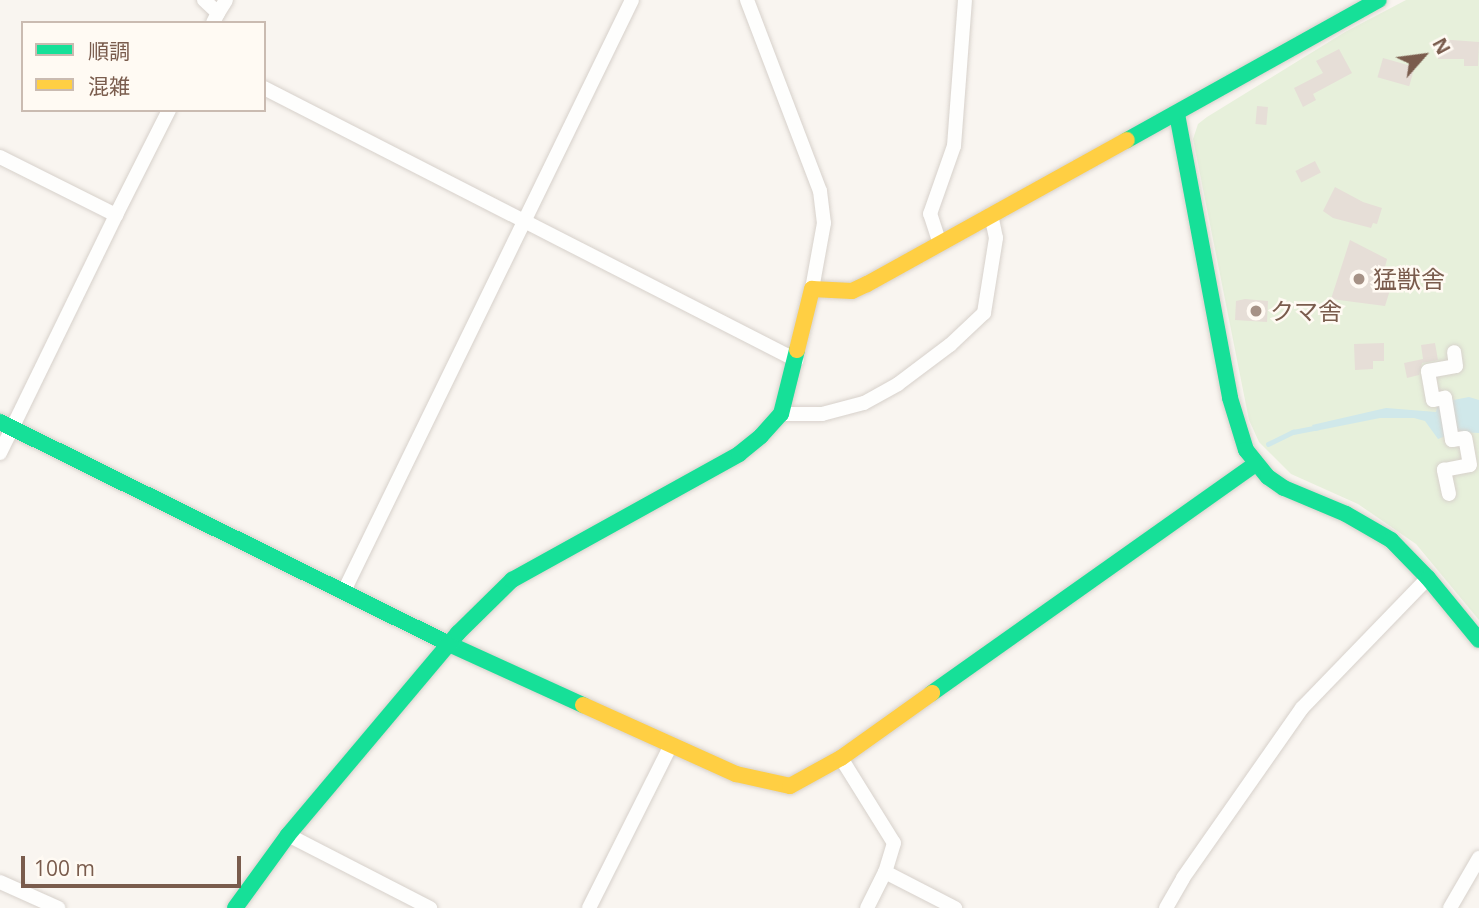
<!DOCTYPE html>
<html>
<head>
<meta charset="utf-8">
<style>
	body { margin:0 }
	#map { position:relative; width:1479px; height:908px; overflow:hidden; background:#f9f5f0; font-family:"Open Sans","Noto Sans JP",sans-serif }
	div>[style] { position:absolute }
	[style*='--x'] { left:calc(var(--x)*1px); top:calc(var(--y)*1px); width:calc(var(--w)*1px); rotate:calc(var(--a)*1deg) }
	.green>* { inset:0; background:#e7f0db }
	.water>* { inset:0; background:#d0e8ea }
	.stream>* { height:4.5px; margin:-2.25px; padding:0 2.25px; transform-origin:2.25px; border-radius:2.25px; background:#d0e8ea }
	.building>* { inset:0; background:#e6ded7; transform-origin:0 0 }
	.roads { filter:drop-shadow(0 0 2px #d7d1cb) drop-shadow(0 0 2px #d7d1cb) }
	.street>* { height:14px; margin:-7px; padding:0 7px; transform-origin:7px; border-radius:7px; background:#fefefd }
	.fast>* { height:16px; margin:-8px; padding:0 8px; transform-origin:8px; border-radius:8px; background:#16e098 }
	.slow>* { height:16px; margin:-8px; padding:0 8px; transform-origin:8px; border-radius:8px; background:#ffcf43 }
	.dots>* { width:19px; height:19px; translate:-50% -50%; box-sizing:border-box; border:4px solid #fffaf3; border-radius:50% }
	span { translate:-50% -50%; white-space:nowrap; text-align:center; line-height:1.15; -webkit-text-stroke:5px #fffaf3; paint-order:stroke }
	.poi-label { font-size:24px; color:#7a5c4d }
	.left { translate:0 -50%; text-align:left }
	.legend { position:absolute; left:21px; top:21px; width:245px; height:91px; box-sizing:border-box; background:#fffaf3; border:2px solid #cabbb1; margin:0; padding:9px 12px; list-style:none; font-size:21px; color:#7a5c4d }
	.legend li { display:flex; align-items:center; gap:14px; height:35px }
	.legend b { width:35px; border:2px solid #cabbb1 }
	.north { position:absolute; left:1388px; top:21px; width:70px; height:70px; -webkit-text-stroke:5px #fffaf3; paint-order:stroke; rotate:62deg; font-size:19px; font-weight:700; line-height:28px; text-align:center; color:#7a5c4d }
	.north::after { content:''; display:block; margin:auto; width:24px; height:32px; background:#7a5c4d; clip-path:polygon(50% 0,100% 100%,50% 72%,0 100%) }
	.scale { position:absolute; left:21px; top:856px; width:220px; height:32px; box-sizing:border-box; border:4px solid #7a5c4d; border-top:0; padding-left:9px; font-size:21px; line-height:24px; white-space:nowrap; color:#7a5c4d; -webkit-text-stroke:5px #fffaf3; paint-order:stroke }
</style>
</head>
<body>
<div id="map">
	<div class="green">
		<i style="clip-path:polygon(1406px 0,1479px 0,1479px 620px,1416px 544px,1358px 504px,1291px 474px,1259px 442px,1249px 420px,1193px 139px,1198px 124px,1207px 117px,1345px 32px)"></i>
	</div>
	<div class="water">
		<i style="clip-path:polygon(1469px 397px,1479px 400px,1479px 433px,1456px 432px,1438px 439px,1425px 421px,1414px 418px,1380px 418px,1315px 431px,1312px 425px,1386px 408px,1436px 412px,1438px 403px)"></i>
	</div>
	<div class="stream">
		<i style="--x:1268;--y:444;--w:28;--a:-26"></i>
		<i style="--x:1293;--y:432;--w:26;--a:-11"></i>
	</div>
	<div class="building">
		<i style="clip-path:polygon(1438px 39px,1479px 42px,1478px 66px,1464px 66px,1464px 59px,1438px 59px)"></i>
		<i style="clip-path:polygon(1339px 49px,1352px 73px,1313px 94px,1316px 100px,1303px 107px,1294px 88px,1323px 73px,1316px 61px)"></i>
		<i style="left:1383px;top:58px;width:33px;height:20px;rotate:16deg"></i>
		<i style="left:1257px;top:106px;width:11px;height:18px;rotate:5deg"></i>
		<i style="left:1315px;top:161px;width:13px;height:22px;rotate:63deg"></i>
		<i style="clip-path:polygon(1335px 187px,1363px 202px,1382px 208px,1377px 224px,1373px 223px,1371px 228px,1333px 218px,1323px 211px)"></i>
		<i style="clip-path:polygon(1350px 240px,1387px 259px,1385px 267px,1396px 271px,1385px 306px,1331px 299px)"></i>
		<i style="clip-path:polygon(1245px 299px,1268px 301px,1267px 322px,1235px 320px,1236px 301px)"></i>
		<i style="clip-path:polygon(1384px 343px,1384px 361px,1373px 361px,1373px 369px,1355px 370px,1354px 344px)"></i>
		<i style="clip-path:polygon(1435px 343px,1438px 360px,1422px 363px,1419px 375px,1407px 378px,1404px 363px,1423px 359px,1421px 345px)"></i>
	</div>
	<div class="roads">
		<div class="street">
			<i style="--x:204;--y:0;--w:19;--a:43"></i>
			<i style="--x:218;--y:13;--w:11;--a:117"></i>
			<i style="--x:747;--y:0;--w:204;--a:69.1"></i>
			<i style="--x:820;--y:191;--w:32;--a:83"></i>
			<i style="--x:824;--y:223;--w:67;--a:100.3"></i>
			<i style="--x:218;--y:13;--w:15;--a:-58"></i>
			<i style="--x:264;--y:88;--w:598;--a:27.08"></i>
			<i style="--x:0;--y:157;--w:130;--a:26.6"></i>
			<i style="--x:116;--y:215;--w:118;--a:-63.2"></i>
			<i style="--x:940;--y:244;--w:32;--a:-108"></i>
			<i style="--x:930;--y:214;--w:72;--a:-70.6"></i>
			<i style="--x:954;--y:146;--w:146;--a:-85.7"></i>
			<i style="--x:781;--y:414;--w:41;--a:0"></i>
			<i style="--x:822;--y:414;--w:43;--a:-14.7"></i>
			<i style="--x:864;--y:403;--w:39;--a:-29"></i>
			<i style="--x:898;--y:384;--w:65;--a:-36.9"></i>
			<i style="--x:950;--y:345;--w:47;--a:-43.3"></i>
			<i style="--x:984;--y:313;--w:76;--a:-80.9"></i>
			<i style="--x:996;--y:238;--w:24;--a:-102"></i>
			<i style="--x:0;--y:453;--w:265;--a:-64"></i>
			<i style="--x:1449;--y:494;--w:25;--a:-102"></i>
			<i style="--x:1444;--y:470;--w:26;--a:-11"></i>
			<i style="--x:1470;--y:465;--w:27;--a:-100"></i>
			<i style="--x:1465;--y:438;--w:13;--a:171"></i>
			<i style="--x:1452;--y:440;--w:43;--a:-99.5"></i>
			<i style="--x:1445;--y:398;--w:12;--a:171"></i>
			<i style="--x:1433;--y:400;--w:29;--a:-100"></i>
			<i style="--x:1428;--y:371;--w:28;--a:-10"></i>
			<i style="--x:1456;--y:366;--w:14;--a:-98"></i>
			<i style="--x:344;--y:591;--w:657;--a:-64.02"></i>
			<i style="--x:841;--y:758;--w:100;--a:58.1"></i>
			<i style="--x:894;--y:843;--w:30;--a:107"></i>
			<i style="--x:885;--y:872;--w:40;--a:116.6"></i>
			<i style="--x:288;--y:835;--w:160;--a:27.2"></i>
			<i style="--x:885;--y:872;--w:79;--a:27.2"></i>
			<i style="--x:0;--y:882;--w:64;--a:24.1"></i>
			<i style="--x:589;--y:908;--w:182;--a:-63.3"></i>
			<i style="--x:1166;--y:908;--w:34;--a:-60"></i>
			<i style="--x:1183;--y:878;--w:208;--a:-55"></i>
			<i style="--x:1302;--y:708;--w:181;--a:-45.9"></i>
			<i style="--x:1450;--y:908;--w:58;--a:-59.9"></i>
		</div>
		<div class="fast">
			<i style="--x:1177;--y:114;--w:289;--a:79.4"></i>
			<i style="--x:1230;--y:398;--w:54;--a:72.9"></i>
			<i style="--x:1246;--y:450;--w:35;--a:51"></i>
			<i style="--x:1268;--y:477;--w:19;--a:35"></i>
			<i style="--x:1284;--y:488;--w:67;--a:22.8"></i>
			<i style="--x:1346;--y:514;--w:52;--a:30"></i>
			<i style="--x:1391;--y:540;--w:53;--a:45.8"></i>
			<i style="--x:1428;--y:578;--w:80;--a:50.6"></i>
			<i style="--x:1127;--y:140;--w:288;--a:-29.1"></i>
			<i style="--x:0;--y:422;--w:501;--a:26.31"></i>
			<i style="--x:449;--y:644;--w:147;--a:24.5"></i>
			<i style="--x:932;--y:693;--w:397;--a:-35.3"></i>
			<i style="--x:235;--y:908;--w:90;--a:-54"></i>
			<i style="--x:288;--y:835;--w:264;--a:-49.9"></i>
			<i style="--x:458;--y:633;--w:76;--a:-44.5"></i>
			<i style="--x:512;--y:580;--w:260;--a:-29"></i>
			<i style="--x:739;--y:454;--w:28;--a:-39"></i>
			<i style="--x:761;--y:436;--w:30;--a:-48"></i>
			<i style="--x:781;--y:414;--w:66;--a:-76"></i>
		</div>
		<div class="slow">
			<i style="--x:797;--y:350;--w:63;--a:-76.2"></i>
			<i style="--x:812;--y:289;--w:40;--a:2.9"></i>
			<i style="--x:852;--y:291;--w:17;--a:-25"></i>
			<i style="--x:867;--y:284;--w:297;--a:-29"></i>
			<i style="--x:583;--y:705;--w:168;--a:24.3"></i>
			<i style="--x:736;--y:774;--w:55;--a:12.5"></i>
			<i style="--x:790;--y:786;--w:58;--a:-28.8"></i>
			<i style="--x:841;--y:758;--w:112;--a:-35.5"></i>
		</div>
	</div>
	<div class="dots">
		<i style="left:1359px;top:279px;background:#a69286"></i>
		<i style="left:1256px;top:311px;background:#a69286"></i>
	</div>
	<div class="poi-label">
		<span class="left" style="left:1373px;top:279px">猛獣舎</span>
		<span class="left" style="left:1270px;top:311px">クマ舎</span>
	</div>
	<ul class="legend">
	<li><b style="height:9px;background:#16e098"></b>順調</li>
	<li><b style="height:9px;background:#ffcf43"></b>混雑</li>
	</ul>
	<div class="north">N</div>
	<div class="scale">100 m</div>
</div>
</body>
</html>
